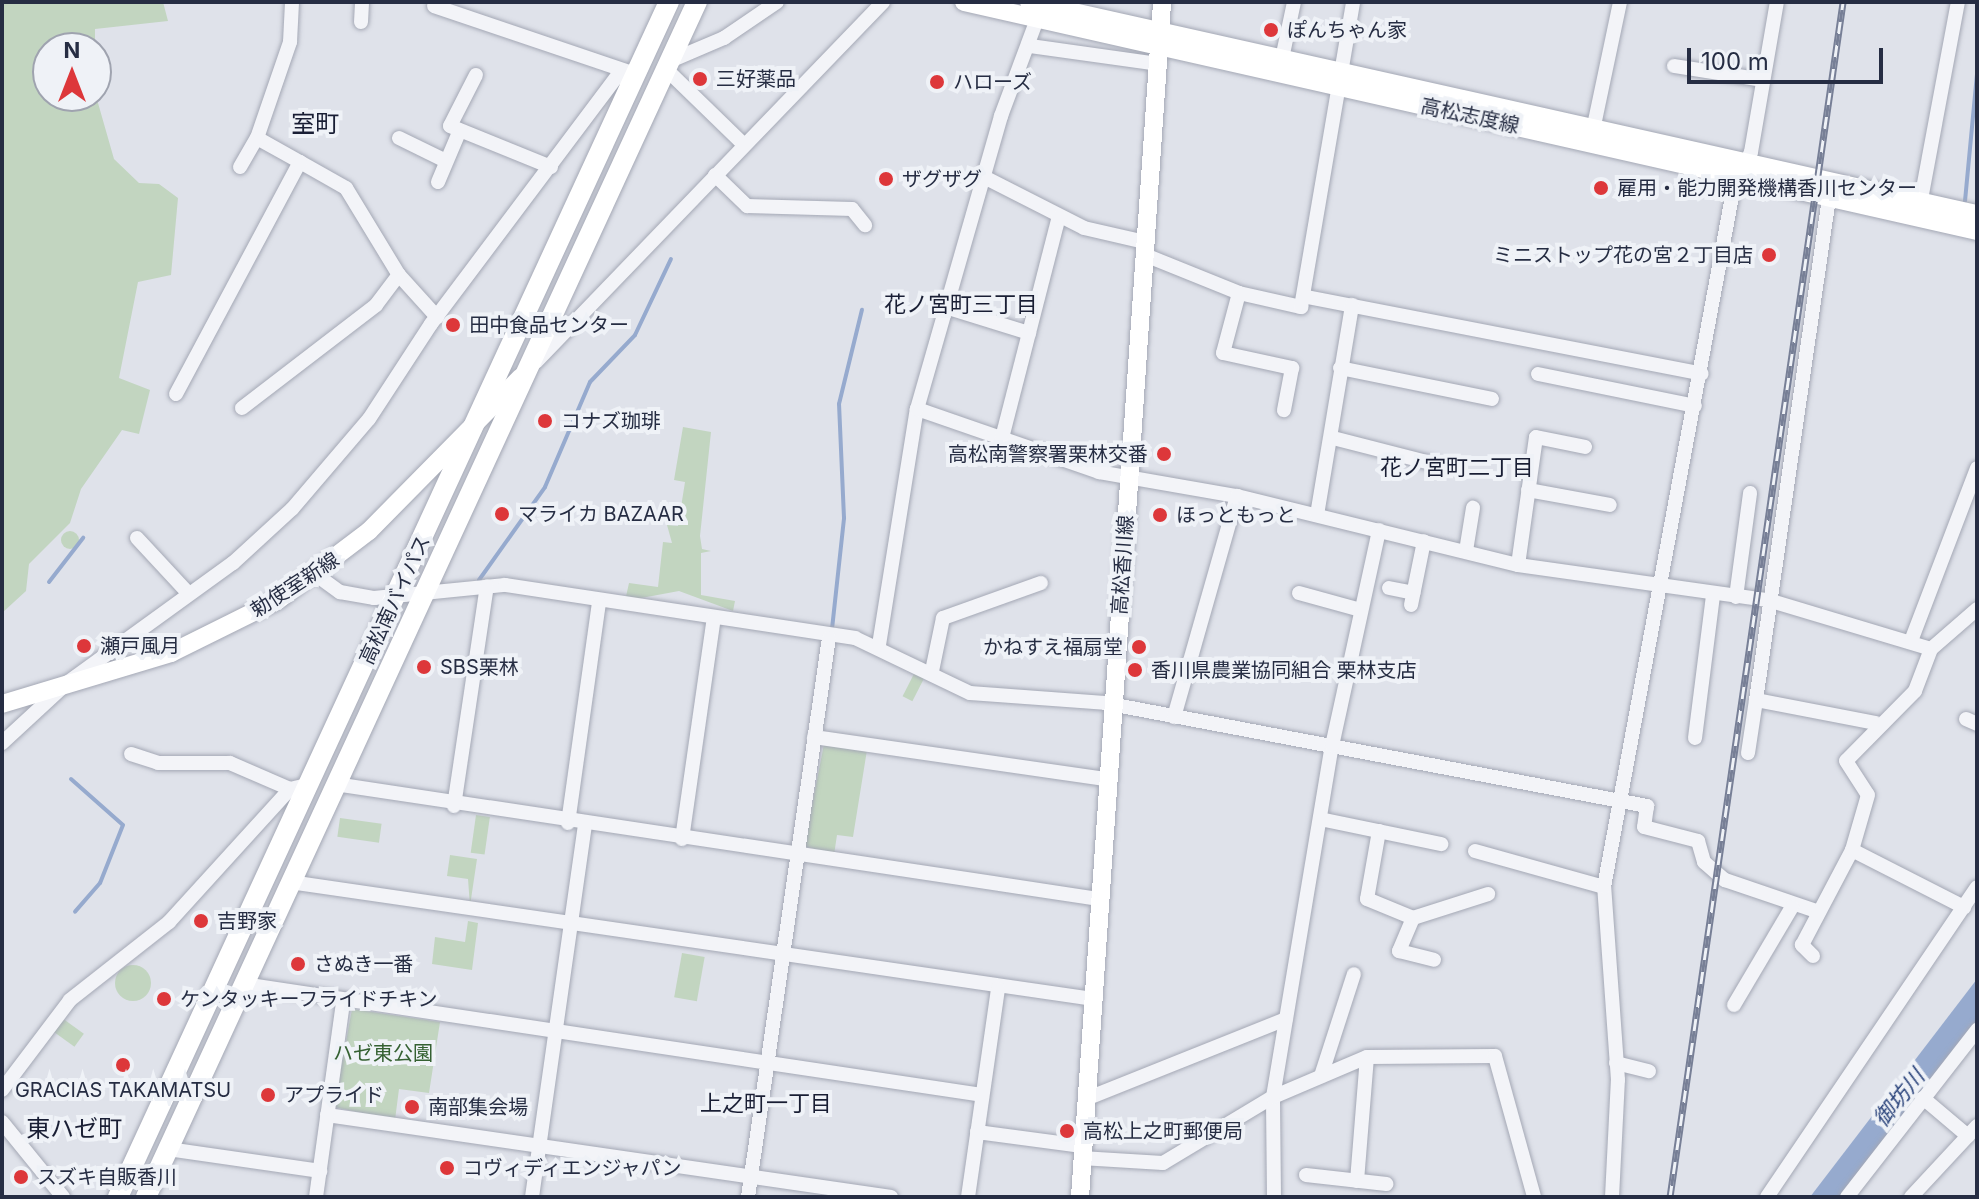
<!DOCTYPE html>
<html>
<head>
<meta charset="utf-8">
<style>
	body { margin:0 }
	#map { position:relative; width:1979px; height:1199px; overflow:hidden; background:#dfe2ea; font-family:Inter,"Noto Sans JP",sans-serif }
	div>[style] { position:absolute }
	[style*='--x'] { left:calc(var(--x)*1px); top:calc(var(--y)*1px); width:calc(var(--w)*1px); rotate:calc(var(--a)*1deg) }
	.green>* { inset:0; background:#c2d5c0; transform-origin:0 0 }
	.round { border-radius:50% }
	.water>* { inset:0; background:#96aace }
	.stream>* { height:4px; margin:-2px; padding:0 2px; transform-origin:2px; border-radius:2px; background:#96aace }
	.roads { filter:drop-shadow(0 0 2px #a4a8b5) drop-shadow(0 0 2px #a4a8b5) }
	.minor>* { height:14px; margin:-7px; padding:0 7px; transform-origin:7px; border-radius:7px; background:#f3f4f8 }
	.major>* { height:18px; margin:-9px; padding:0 9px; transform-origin:9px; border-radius:9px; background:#fff }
	.highway>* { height:20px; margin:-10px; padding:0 10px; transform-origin:10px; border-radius:10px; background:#fff }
	.rail>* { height:7px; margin-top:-3.5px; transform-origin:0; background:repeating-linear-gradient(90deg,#eff2f7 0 12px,#777f96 0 24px); box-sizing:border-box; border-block:2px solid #777f96 }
	.dots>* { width:22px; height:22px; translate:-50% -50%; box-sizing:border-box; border:4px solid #eff2f7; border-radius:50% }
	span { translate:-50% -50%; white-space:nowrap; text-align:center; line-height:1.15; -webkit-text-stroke:8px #eff2f7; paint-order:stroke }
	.poi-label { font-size:20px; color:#262d43 }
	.left { translate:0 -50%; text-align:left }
	.right { translate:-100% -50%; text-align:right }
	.street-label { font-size:20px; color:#262d43 }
	.park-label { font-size:20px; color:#356132 }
	.neighbourhood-label { font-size:22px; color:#191e34 }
	.water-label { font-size:22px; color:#2c457c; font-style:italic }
	.quarter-label { font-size:24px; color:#191e34 }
	.frame { position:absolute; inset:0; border:4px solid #262d43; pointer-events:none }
	.north { position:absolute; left:32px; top:32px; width:80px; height:80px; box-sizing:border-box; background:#eff2f7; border:2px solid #9fa3af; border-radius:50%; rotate:0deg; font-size:22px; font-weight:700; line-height:32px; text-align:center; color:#262d43 }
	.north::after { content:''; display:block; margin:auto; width:28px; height:36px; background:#dd373a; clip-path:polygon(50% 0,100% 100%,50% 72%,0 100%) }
	.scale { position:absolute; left:1687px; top:48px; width:196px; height:36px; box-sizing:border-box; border:4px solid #262d43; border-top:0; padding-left:10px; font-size:24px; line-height:28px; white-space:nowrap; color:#262d43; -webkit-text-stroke:6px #eff2f7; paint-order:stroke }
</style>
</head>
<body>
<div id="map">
	<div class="green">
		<i style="clip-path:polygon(2px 2px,163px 2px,168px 21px,95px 29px,95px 48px,48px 48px,48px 96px,96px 96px,114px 159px,139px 183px,159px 184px,178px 198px,171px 275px,138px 282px,119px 378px,150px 390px,139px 434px,122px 430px,81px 489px,70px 523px,29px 564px,26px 591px,2px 613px)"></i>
		<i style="clip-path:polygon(683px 427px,711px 432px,700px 536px,702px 549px,711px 551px,701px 553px,701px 595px,735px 601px,733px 611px,679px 591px,625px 601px,629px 583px,658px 587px,663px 542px,672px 543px,667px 525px,678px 526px,685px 482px,674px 480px)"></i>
		<i class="round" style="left:61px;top:531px;width:18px;height:18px"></i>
		<i style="left:918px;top:666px;width:11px;height:34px;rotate:27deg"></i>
		<i style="clip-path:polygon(824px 744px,867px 750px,853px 837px,837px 835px,834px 855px,804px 846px)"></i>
		<i style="left:476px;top:815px;width:14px;height:38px;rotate:8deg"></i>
		<i style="left:340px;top:818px;width:42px;height:19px;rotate:8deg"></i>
		<i style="clip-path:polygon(450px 855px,477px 859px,470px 906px,468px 879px,447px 876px)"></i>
		<i style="clip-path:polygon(468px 921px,478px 923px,472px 970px,432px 964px,435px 937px,465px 942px)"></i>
		<i style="left:682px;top:953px;width:23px;height:45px;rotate:10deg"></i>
		<i class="round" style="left:115px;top:965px;width:36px;height:36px"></i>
		<i style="clip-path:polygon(352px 1009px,440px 1022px,429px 1093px,399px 1089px,395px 1120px,334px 1107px)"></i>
		<i style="left:62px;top:1018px;width:27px;height:16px;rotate:36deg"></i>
	</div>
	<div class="water">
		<i style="clip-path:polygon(1977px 979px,1977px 1024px,1842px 1197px,1810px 1197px)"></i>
	</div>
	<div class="stream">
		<i style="--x:1965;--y:201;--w:127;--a:-84.6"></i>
		<i style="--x:479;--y:580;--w:114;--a:-54.6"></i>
		<i style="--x:545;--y:487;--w:114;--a:-66.8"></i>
		<i style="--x:590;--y:382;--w:65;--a:-46.2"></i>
		<i style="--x:635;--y:335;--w:84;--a:-64.7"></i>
		<i style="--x:49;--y:582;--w:56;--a:-52.3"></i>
		<i style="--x:832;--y:629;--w:112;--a:-83.8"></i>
		<i style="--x:844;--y:518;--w:114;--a:-92.5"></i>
		<i style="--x:839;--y:404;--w:97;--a:-76.3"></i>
		<i style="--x:71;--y:779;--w:69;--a:41.5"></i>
		<i style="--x:123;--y:825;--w:62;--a:111.6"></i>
		<i style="--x:100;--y:883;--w:38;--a:131"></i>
	</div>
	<div class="roads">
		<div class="minor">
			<i style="--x:434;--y:6;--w:212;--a:18.7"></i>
			<i style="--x:361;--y:22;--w:20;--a:-87"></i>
			<i style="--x:1030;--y:46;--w:129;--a:8"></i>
			<i style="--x:670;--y:61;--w:59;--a:-23.1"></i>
			<i style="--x:724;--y:38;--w:64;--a:-34.2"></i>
			<i style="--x:1674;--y:66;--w:90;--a:8.9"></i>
			<i style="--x:1280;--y:68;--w:67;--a:-78"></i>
			<i style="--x:667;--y:70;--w:107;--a:44.2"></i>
			<i style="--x:476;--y:75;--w:57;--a:117"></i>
			<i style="--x:450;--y:126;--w:109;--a:22.1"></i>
			<i style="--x:1592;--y:135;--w:136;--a:-78.1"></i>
			<i style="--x:399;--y:138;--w:52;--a:26.1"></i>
			<i style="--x:300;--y:162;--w:53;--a:29.5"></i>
			<i style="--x:346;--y:188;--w:102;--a:58.7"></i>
			<i style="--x:399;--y:275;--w:57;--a:47.9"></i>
			<i style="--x:240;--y:167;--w:34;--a:-60"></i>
			<i style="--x:715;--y:175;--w:45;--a:44.1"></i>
			<i style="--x:747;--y:206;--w:105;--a:1.6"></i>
			<i style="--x:852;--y:209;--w:21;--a:51"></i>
			<i style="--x:984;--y:177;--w:112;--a:27"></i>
			<i style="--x:1084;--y:228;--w:63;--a:12.9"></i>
			<i style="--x:438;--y:182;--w:56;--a:-67.1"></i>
			<i style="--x:1829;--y:198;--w:507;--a:98.27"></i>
			<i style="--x:1756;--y:700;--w:122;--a:10.9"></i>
			<i style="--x:1919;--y:210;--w:212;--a:-79.4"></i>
			<i style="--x:1145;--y:255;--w:101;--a:22"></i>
			<i style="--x:1239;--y:293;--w:64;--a:12.7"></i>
			<i style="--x:1301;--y:307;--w:309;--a:-80.3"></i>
			<i style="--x:1239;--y:293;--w:62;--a:104.9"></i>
			<i style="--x:1223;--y:353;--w:71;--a:12.3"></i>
			<i style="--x:1292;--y:368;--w:43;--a:100.8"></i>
			<i style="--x:1307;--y:297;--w:402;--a:11"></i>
			<i style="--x:945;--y:307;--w:88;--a:17.2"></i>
			<i style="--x:536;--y:362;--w:500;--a:-46.05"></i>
			<i style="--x:1340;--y:368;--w:155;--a:11.5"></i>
			<i style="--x:1538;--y:374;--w:160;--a:11.5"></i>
			<i style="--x:176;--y:394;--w:263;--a:-61.9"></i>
			<i style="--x:300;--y:162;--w:49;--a:-150.8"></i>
			<i style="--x:257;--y:138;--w:102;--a:-71"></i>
			<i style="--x:290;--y:42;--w:40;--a:-87.1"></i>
			<i style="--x:242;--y:408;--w:169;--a:-37.5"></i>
			<i style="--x:376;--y:305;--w:38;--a:-53"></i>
			<i style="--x:917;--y:409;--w:193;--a:19.1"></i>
			<i style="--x:1099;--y:472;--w:140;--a:9.9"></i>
			<i style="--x:1237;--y:496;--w:289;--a:13.8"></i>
			<i style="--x:1518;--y:565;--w:252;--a:8"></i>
			<i style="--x:1768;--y:600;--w:170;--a:16.7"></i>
			<i style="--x:1931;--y:649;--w:61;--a:-41"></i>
			<i style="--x:1002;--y:438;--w:229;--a:-75.6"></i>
			<i style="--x:1333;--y:438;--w:117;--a:14.4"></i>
			<i style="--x:1528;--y:490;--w:83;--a:10.4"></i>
			<i style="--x:1317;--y:515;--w:213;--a:-80.5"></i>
			<i style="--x:137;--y:538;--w:76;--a:47.1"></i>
			<i style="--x:1466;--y:551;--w:44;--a:-80.8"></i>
			<i style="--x:1518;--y:565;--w:129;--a:-82"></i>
			<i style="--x:1536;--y:437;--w:50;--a:11.5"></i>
			<i style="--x:315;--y:574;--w:31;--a:36"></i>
			<i style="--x:340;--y:592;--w:35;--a:10"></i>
			<i style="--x:374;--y:598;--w:132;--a:-5.7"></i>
			<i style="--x:505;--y:585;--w:354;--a:8.6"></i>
			<i style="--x:855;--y:638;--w:127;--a:25.6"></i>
			<i style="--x:970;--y:693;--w:135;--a:4.2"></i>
			<i style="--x:1105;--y:703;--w:552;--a:10.76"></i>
			<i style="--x:1647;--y:806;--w:21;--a:98"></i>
			<i style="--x:1644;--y:827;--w:56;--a:14.5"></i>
			<i style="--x:1698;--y:841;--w:22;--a:74"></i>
			<i style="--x:1704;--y:862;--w:28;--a:41"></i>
			<i style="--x:1725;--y:880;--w:99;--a:18.8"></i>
			<i style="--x:1389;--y:588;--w:25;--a:11"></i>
			<i style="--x:1299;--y:593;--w:64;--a:15.3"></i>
			<i style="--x:1736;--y:597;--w:105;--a:-82.3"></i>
			<i style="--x:1411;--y:605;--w:65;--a:-78.5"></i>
			<i style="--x:1911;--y:641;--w:185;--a:-69.1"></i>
			<i style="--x:879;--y:645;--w:239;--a:-80.9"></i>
			<i style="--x:917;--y:409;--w:305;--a:-74"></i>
			<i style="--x:1001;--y:116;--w:112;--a:-69.6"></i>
			<i style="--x:1931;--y:649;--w:45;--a:110.9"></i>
			<i style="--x:1915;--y:691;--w:98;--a:134.6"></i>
			<i style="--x:1846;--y:761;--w:40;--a:57.1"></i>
			<i style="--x:1868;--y:795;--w:57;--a:106.2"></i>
			<i style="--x:1852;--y:850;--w:126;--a:27"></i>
			<i style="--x:932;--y:671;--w:54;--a:-78.3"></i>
			<i style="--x:943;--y:618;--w:104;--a:-19.7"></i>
			<i style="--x:1174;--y:717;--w:230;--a:-74.1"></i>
			<i style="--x:1966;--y:719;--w:12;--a:24"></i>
			<i style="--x:814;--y:737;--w:296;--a:8.2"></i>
			<i style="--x:1695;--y:738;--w:144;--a:-82.8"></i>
			<i style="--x:2;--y:743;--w:88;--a:-42.7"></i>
			<i style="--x:67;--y:683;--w:205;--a:-35.9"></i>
			<i style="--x:233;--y:563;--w:80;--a:-42.5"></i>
			<i style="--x:292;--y:509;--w:118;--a:-49.5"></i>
			<i style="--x:369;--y:419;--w:113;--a:-56.9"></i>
			<i style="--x:431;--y:324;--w:308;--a:-53.1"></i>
			<i style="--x:616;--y:78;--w:19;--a:-12"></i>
			<i style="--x:1748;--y:753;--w:54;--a:-81.4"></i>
			<i style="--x:131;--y:754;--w:28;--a:18"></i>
			<i style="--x:158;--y:763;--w:72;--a:0"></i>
			<i style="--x:230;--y:763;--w:65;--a:23.4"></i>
			<i style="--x:335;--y:784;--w:773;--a:8.56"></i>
			<i style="--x:454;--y:806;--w:222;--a:-81.5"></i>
			<i style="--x:1320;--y:819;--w:124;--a:11.7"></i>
			<i style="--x:568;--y:823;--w:222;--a:-82"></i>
			<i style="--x:1379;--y:831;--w:69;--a:100"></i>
			<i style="--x:1367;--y:899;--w:50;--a:22.4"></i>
			<i style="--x:1413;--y:918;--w:79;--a:-17.7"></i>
			<i style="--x:682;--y:839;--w:223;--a:-81.8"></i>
			<i style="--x:1475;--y:851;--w:134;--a:15.6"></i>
			<i style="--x:290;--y:882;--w:811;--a:8.29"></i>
			<i style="--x:1413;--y:918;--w:36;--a:113"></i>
			<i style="--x:1399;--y:951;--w:36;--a:14"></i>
			<i style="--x:1813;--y:956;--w:16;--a:-135"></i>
			<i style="--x:1802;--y:945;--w:107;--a:-62.2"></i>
			<i style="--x:243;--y:984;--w:747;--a:8.54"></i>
			<i style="--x:1734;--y:1005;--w:114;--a:-59.4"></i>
			<i style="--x:1616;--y:1063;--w:34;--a:14"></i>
			<i style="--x:1321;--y:1076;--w:107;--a:-72.1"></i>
			<i style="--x:2;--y:1090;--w:113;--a:-52.9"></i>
			<i style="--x:70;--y:1000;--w:126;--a:-38.2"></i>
			<i style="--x:169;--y:922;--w:180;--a:-47.7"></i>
			<i style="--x:290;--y:789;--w:17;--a:-13"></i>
			<i style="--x:1923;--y:1098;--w:59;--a:40.2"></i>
			<i style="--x:1086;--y:1099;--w:215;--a:-21.8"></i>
			<i style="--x:327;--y:1115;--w:570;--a:8.27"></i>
			<i style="--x:2;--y:1122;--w:97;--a:50.9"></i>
			<i style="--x:977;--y:1132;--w:106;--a:7.6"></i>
			<i style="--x:168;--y:1149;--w:154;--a:8.2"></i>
			<i style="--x:1081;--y:1158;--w:82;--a:3.5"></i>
			<i style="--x:1163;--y:1163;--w:128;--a:-31"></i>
			<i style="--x:1273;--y:1097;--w:102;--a:-23.1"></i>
			<i style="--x:1367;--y:1057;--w:128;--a:-0.4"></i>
			<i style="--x:1495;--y:1056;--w:146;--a:74.5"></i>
			<i style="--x:1306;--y:1175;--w:81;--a:6.4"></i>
			<i style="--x:1357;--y:1181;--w:124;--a:-85.4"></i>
			<i style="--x:316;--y:1197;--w:197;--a:-82.1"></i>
			<i style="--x:532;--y:1197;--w:376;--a:-81.9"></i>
			<i style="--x:748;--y:1197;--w:565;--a:-81.76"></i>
			<i style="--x:968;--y:1197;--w:210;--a:-81.8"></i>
			<i style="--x:1274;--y:1197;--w:100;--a:-90.6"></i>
			<i style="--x:1273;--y:1097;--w:356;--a:-80.5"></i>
			<i style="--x:1332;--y:746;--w:221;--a:-77.7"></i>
			<i style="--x:1612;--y:1197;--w:117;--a:-87.1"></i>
			<i style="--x:1618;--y:1080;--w:194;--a:-94.1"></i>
			<i style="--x:1604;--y:887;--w:708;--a:-79.5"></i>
			<i style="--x:1733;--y:191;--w:43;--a:-65.2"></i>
			<i style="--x:1751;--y:152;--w:152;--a:-80.2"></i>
			<i style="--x:1767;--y:1197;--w:374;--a:-55.9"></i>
			<i style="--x:1847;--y:1197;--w:212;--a:-52.1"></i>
			<i style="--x:1911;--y:1197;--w:97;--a:-47.1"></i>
		</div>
		<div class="major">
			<i style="--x:964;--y:2;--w:1039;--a:12.74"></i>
			<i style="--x:1029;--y:2;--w:971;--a:12.61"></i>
			<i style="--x:2;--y:704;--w:177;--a:-16.8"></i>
			<i style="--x:171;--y:653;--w:119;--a:-26.4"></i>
			<i style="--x:278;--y:600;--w:114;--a:-37.2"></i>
			<i style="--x:369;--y:531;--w:216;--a:-45.4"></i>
			<i style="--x:1080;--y:1197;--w:1198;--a:-86.07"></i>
		</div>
		<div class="highway">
			<i style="--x:118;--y:1197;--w:1316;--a:-65.25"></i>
			<i style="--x:146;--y:1197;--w:1316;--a:-65.25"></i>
		</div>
	</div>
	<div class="rail">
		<i style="--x:1670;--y:1197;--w:1207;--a:-81.76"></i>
	</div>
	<div class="dots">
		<i style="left:1271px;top:30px;background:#dd373a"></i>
		<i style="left:700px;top:79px;background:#dd373a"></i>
		<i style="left:937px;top:82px;background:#dd373a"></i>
		<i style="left:886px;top:179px;background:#dd373a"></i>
		<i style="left:1601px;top:188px;background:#dd373a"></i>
		<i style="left:1769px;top:255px;background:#dd373a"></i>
		<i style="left:453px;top:325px;background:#dd373a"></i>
		<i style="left:545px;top:421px;background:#dd373a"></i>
		<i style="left:1164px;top:454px;background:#dd373a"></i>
		<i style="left:502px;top:514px;background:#dd373a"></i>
		<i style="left:1160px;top:515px;background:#dd373a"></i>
		<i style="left:84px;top:646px;background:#dd373a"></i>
		<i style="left:1139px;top:647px;background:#dd373a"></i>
		<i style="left:424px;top:667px;background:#dd373a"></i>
		<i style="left:1135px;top:670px;background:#dd373a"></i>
		<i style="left:201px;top:921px;background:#dd373a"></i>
		<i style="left:298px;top:964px;background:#dd373a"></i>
		<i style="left:164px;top:999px;background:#dd373a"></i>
		<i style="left:123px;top:1065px;background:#dd373a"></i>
		<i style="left:268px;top:1095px;background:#dd373a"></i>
		<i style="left:412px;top:1107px;background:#dd373a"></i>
		<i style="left:1067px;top:1131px;background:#dd373a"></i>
		<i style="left:447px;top:1168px;background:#dd373a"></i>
		<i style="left:21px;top:1177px;background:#dd373a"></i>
	</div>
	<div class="poi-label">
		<span class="left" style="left:1287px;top:30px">ぽんちゃん家</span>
		<span class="left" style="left:716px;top:79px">三好薬品</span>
		<span class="left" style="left:953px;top:82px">ハローズ</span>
		<span class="left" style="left:902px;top:179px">ザグザグ</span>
		<span class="left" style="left:1617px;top:188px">雇用・能力開発機構香川センター</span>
		<span class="right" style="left:1753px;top:255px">ミニストップ花の宮２丁目店</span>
		<span class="left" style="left:469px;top:325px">田中食品センター</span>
		<span class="left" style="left:561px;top:421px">コナズ珈琲</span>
		<span class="right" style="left:1148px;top:454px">高松南警察署栗林交番</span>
		<span class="left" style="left:518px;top:514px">マライカ BAZAAR</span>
		<span class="left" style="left:1176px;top:515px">ほっともっと</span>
		<span class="left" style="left:100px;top:646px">瀬戸風月</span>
		<span class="right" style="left:1123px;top:647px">かねすえ福扇堂</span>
		<span class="left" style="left:440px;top:667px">SBS栗林</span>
		<span class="left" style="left:1151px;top:670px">香川県農業協同組合 栗林支店</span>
		<span class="left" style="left:217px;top:921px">吉野家</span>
		<span class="left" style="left:314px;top:964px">さぬき一番</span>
		<span class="left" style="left:180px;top:999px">ケンタッキーフライドチキン</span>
		<span style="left:123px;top:1090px">GRACIAS TAKAMATSU</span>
		<span class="left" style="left:284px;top:1095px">アプライド</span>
		<span class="left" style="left:428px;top:1107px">南部集会場</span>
		<span class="left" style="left:1083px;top:1131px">高松上之町郵便局</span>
		<span class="left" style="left:463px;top:1168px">コヴィディエンジャパン</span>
		<span class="left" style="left:37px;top:1177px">スズキ自販香川</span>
	</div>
	<div class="street-label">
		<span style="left:1470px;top:116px;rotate:12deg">高松志度線</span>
		<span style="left:1123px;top:565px;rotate:-86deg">高松香川線</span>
		<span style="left:295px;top:585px;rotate:-33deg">勅使室新線</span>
		<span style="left:395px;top:600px;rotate:-65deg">高松南バイパス</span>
	</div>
	<div class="park-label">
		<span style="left:383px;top:1053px">ハゼ東公園</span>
	</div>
	<div class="neighbourhood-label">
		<span style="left:961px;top:305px">花ノ宮町三丁目</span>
		<span style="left:1457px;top:468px">花ノ宮町二丁目</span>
		<span style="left:766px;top:1104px">上之町一丁目</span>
	</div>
	<div class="water-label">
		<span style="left:1899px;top:1098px;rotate:-51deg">御坊川</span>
	</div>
	<div class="quarter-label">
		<span style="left:315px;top:124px">室町</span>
		<span style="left:74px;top:1129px">東ハゼ町</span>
	</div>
	<div class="frame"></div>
	<div class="north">N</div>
	<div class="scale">100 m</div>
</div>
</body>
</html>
